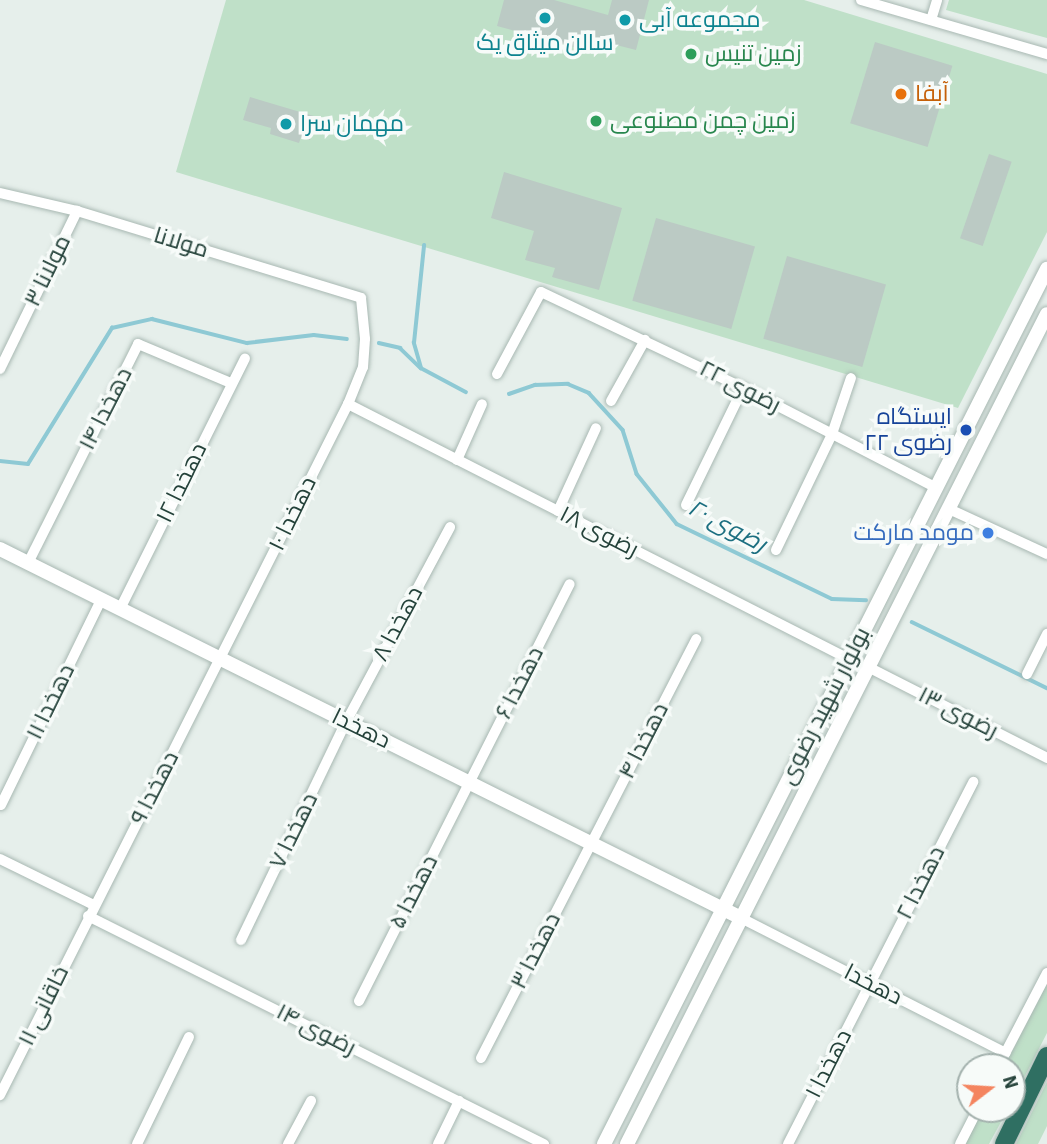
<!DOCTYPE html>
<html>
<head>
<meta charset="utf-8">
<style>
	body { margin:0 }
	#map { position:relative; width:1047px; height:1144px; overflow:hidden; background:#e6efeb; font-family:"Source Sans 3",Cairo,sans-serif }
	div>[style] { position:absolute }
	[style*='--x'] { left:calc(var(--x)*1px); top:calc(var(--y)*1px); width:calc(var(--w)*1px); rotate:calc(var(--a)*1deg) }
	.green>* { inset:0; background:#bfe0c8 }
	.stream>* { height:3.5px; margin:-1.75px; padding:0 1.75px; transform-origin:1.75px; border-radius:1.75px; background:#8ec9d4 }
	.building>* { inset:0; background:#bbcac4; transform-origin:0 0 }
	.roads { filter:drop-shadow(0 0 2px #a8b8b2) drop-shadow(0 0 2px #a8b8b2) }
	.street>* { height:10px; margin:-5px; padding:0 5px; transform-origin:5px; border-radius:5px; background:#fff }
	.secondary>* { height:14px; margin:-7px; padding:0 7px; transform-origin:7px; border-radius:7px; background:#fff }
	.highway>* { height:18px; margin:-9px; padding:0 9px; transform-origin:9px; border-radius:9px; background:#2f6f62 }
	.dots>* { width:19px; height:19px; translate:-50% -50%; box-sizing:border-box; border:4px solid #f7fbf9; border-radius:50% }
	span { translate:-50% -50%; white-space:nowrap; text-align:center; line-height:1.15; -webkit-text-stroke:7px #f7fbf9; paint-order:stroke }
	.culture-label { font-size:23px; color:#0d838f }
	.left { translate:0 -50%; text-align:left }
	.leisure-label { font-size:23px; color:#27864d }
	.food-label { font-size:23px; color:#c56008 }
	.street-label { font-size:23px; color:#24423a }
	.transit-label { font-size:23px; color:#164399 }
	.right { translate:-100% -50%; text-align:right }
	.shop-label { font-size:23px; color:#366cbe }
	.water-label { font-size:24px; color:#1c6f80; font-style:italic }
	.north { position:absolute; left:956px; top:1053px; width:70px; height:70px; box-sizing:border-box; background:#f7fbf9; border:2px solid #a3b1ad; border-radius:50%; rotate:73deg; font-size:19px; font-weight:700; line-height:28px; text-align:center; color:#24423a }
	.north::after { content:''; display:block; margin:auto; width:24px; height:32px; background:#f4845f; clip-path:polygon(50% 0,100% 100%,50% 72%,0 100%) }
</style>
</head>
<body>
<div id="map">
	<div class="green">
		<i style="clip-path:polygon(226px 0,804px 0,1047px 74px,1047px 232px,958px 408px,176px 172px)"></i>
		<i style="clip-path:polygon(949px 0,1047px 0,1047px 38px,946px 10px)"></i>
		<i style="clip-path:polygon(1047px 984px,1047px 1033px,1012px 1101px,1012px 1067px,1004px 1067px)"></i>
		<i style="clip-path:polygon(1047px 1082px,1047px 1126px,1038px 1144px,1016px 1144px)"></i>
		<i style="clip-path:polygon(983px 1109px,1008px 1109px,989px 1144px,965px 1144px)"></i>
	</div>
	<div class="stream">
		<i style="--x:379;--y:343;--w:22;--a:13"></i>
		<i style="--x:400;--y:348;--w:29;--a:44"></i>
		<i style="--x:421;--y:368;--w:51;--a:28.1"></i>
		<i style="--x:421;--y:368;--w:26;--a:-106"></i>
		<i style="--x:414;--y:343;--w:98;--a:-84.1"></i>
		<i style="--x:509;--y:394;--w:28;--a:-19"></i>
		<i style="--x:535;--y:385;--w:33;--a:-2"></i>
		<i style="--x:568;--y:384;--w:23;--a:23"></i>
		<i style="--x:589;--y:393;--w:50;--a:47.4"></i>
		<i style="--x:623;--y:430;--w:46;--a:72.3"></i>
		<i style="--x:637;--y:474;--w:64;--a:51.3"></i>
		<i style="--x:677;--y:524;--w:172;--a:25.8"></i>
		<i style="--x:832;--y:599;--w:34;--a:2"></i>
		<i style="--x:0;--y:461;--w:28;--a:6"></i>
		<i style="--x:28;--y:464;--w:160;--a:-58.3"></i>
		<i style="--x:112;--y:328;--w:41;--a:-12.7"></i>
		<i style="--x:152;--y:319;--w:98;--a:14.2"></i>
		<i style="--x:247;--y:343;--w:67;--a:-6.8"></i>
		<i style="--x:314;--y:335;--w:33;--a:7"></i>
		<i style="--x:912;--y:622;--w:150;--a:26.1"></i>
	</div>
	<div class="building">
		<i style="clip-path:polygon(504px 0,554px 0,608px 15px,612px 0,649px 0,636px 50px,585px 37px,581px 49px,497px 26px)"></i>
		<i style="left:875px;top:42px;width:81px;height:85px;rotate:17deg"></i>
		<i style="clip-path:polygon(250px 97px,317px 117px,310px 140px,301px 137px,299px 143px,270px 134px,271px 128px,243px 120px)"></i>
		<i style="left:989px;top:154px;width:24px;height:89px;rotate:19deg"></i>
		<i style="clip-path:polygon(504px 172px,622px 208px,599px 290px,552px 277px,555px 268px,525px 260px,534px 231px,491px 218px)"></i>
		<i style="left:656px;top:218px;width:103px;height:86px;rotate:16deg"></i>
		<i style="left:787px;top:256px;width:103px;height:86px;rotate:16deg"></i>
	</div>
	<div class="roads">
		<div class="street">
			<i style="--x:861;--y:0;--w:194;--a:16.2"></i>
			<i style="--x:931;--y:20;--w:21;--a:-73"></i>
			<i style="--x:0;--y:193;--w:79;--a:13.2"></i>
			<i style="--x:77;--y:211;--w:297;--a:17"></i>
			<i style="--x:361;--y:298;--w:41;--a:84.4"></i>
			<i style="--x:365;--y:339;--w:28;--a:94"></i>
			<i style="--x:363;--y:367;--w:40;--a:112"></i>
			<i style="--x:348;--y:404;--w:774;--a:116.73"></i>
			<i style="--x:0;--y:369;--w:176;--a:-64"></i>
			<i style="--x:497;--y:374;--w:93;--a:-61.8"></i>
			<i style="--x:541;--y:292;--w:224;--a:25.4"></i>
			<i style="--x:743;--y:388;--w:218;--a:27.3"></i>
			<i style="--x:611;--y:401;--w:70;--a:-60.9"></i>
			<i style="--x:348;--y:404;--w:562;--a:26.98"></i>
			<i style="--x:457;--y:460;--w:61;--a:-65.9"></i>
			<i style="--x:686;--y:505;--w:130;--a:-64"></i>
			<i style="--x:949;--y:509;--w:108;--a:24.7"></i>
			<i style="--x:558;--y:511;--w:91;--a:-65.4"></i>
			<i style="--x:776;--y:550;--w:129;--a:-64.2"></i>
			<i style="--x:832;--y:434;--w:59;--a:-71.3"></i>
			<i style="--x:28;--y:563;--w:245;--a:-63.3"></i>
			<i style="--x:138;--y:344;--w:101;--a:22.8"></i>
			<i style="--x:120;--y:609;--w:280;--a:-63.5"></i>
			<i style="--x:868;--y:667;--w:201;--a:26.9"></i>
			<i style="--x:1027;--y:674;--w:45;--a:-63.4"></i>
			<i style="--x:1;--y:805;--w:228;--a:-64"></i>
			<i style="--x:0;--y:859;--w:105;--a:26.1"></i>
			<i style="--x:88;--y:916;--w:510;--a:26.57"></i>
			<i style="--x:741;--y:918;--w:297;--a:27"></i>
			<i style="--x:241;--y:940;--w:242;--a:-64.3"></i>
			<i style="--x:346;--y:722;--w:221;--a:-61.9"></i>
			<i style="--x:359;--y:1001;--w:467;--a:-63.2"></i>
			<i style="--x:481;--y:1058;--w:471;--a:-62.8"></i>
			<i style="--x:998;--y:1067;--w:106;--a:-62.5"></i>
			<i style="--x:137;--y:1144;--w:119;--a:-64.1"></i>
			<i style="--x:288;--y:1144;--w:49;--a:-61.9"></i>
			<i style="--x:438;--y:1144;--w:48;--a:-64"></i>
			<i style="--x:788;--y:1144;--w:407;--a:-62.9"></i>
			<i style="--x:960;--y:1144;--w:39;--a:-63"></i>
		</div>
		<div class="secondary">
			<i style="--x:0;--y:549;--w:828;--a:26.47"></i>
			<i style="--x:604;--y:1144;--w:981;--a:-63.15"></i>
			<i style="--x:627;--y:1144;--w:930;--a:-63.16"></i>
		</div>
		<div class="highway">
			<i style="--x:1004;--y:1144;--w:98;--a:-64"></i>
		</div>
	</div>
	<div class="dots">
		<i style="left:545px;top:18px;background:#0f9aa8"></i>
		<i style="left:625px;top:20px;background:#0f9aa8"></i>
		<i style="left:691px;top:54px;background:#2e9e5b"></i>
		<i style="left:901px;top:94px;background:#e8710a"></i>
		<i style="left:596px;top:121px;background:#2e9e5b"></i>
		<i style="left:286px;top:124px;background:#0f9aa8"></i>
		<i style="left:966px;top:430px;background:#1a4fb4"></i>
		<i style="left:988px;top:533px;background:#3f7fe0"></i>
	</div>
	<div class="culture-label">
		<span class="left" style="left:639px;top:20px">مجموعه آبی</span>
		<span style="left:545px;top:43px">سالن میثاق یک</span>
		<span class="left" style="left:300px;top:124px">مهمان سرا</span>
	</div>
	<div class="leisure-label">
		<span class="left" style="left:705px;top:54px">زمین تنیس</span>
		<span class="left" style="left:610px;top:121px">زمین چمن مصنوعی</span>
	</div>
	<div class="food-label">
		<span class="left" style="left:915px;top:94px">آبفا</span>
	</div>
	<div class="street-label">
		<span style="left:181px;top:243px;rotate:17deg">مولانا</span>
		<span style="left:48px;top:271px;rotate:-64deg">مولانا ۳</span>
		<span style="left:740px;top:387px;rotate:27deg">رضوی ۲۲</span>
		<span style="left:106px;top:409px;rotate:-63deg">دهخدا ۱۴</span>
		<span style="left:182px;top:483px;rotate:-64deg">دهخدا ۱۲</span>
		<span style="left:293px;top:514px;rotate:-64deg">دهخدا ۱۰</span>
		<span style="left:599px;top:532px;rotate:27deg">رضوی ۱۸</span>
		<span style="left:398px;top:624px;rotate:-62deg">دهخدا ۸</span>
		<span style="left:520px;top:683px;rotate:-63deg">دهخدا ۶</span>
		<span style="left:51px;top:702px;rotate:-64deg">دهخدا ۱۱</span>
		<span style="left:825px;top:706px;rotate:-63deg">بولوار شهید رضوی</span>
		<span style="left:958px;top:713px;rotate:27deg">رضوی ۱۳</span>
		<span style="left:361px;top:729px;rotate:26deg">دهخدا</span>
		<span style="left:644px;top:741px;rotate:-63deg">دهخدا ۴</span>
		<span style="left:155px;top:788px;rotate:-63deg">دهخدا ۹</span>
		<span style="left:294px;top:831px;rotate:-64deg">دهخدا ۷</span>
		<span style="left:921px;top:883px;rotate:-63deg">دهخدا ۲</span>
		<span style="left:414px;top:892px;rotate:-63deg">دهخدا ۵</span>
		<span style="left:536px;top:951px;rotate:-63deg">دهخدا ۳</span>
		<span style="left:873px;top:985px;rotate:27deg">دهخدا</span>
		<span style="left:44px;top:1006px;rotate:-64deg">خاقانی ۱۱</span>
		<span style="left:316px;top:1030px;rotate:27deg">رضوی ۱۴</span>
		<span style="left:829px;top:1064px;rotate:-63deg">دهخدا ۱</span>
	</div>
	<div class="transit-label">
		<span class="right" style="left:952px;top:430px">ایستگاه<br>رضوی ۲۲</span>
	</div>
	<div class="shop-label">
		<span class="right" style="left:974px;top:533px">مومد مارکت</span>
	</div>
	<div class="water-label">
		<span style="left:727px;top:526px;rotate:28deg">رضوی ۲۰</span>
	</div>
	<div class="north">N</div>
</div>
</body>
</html>
